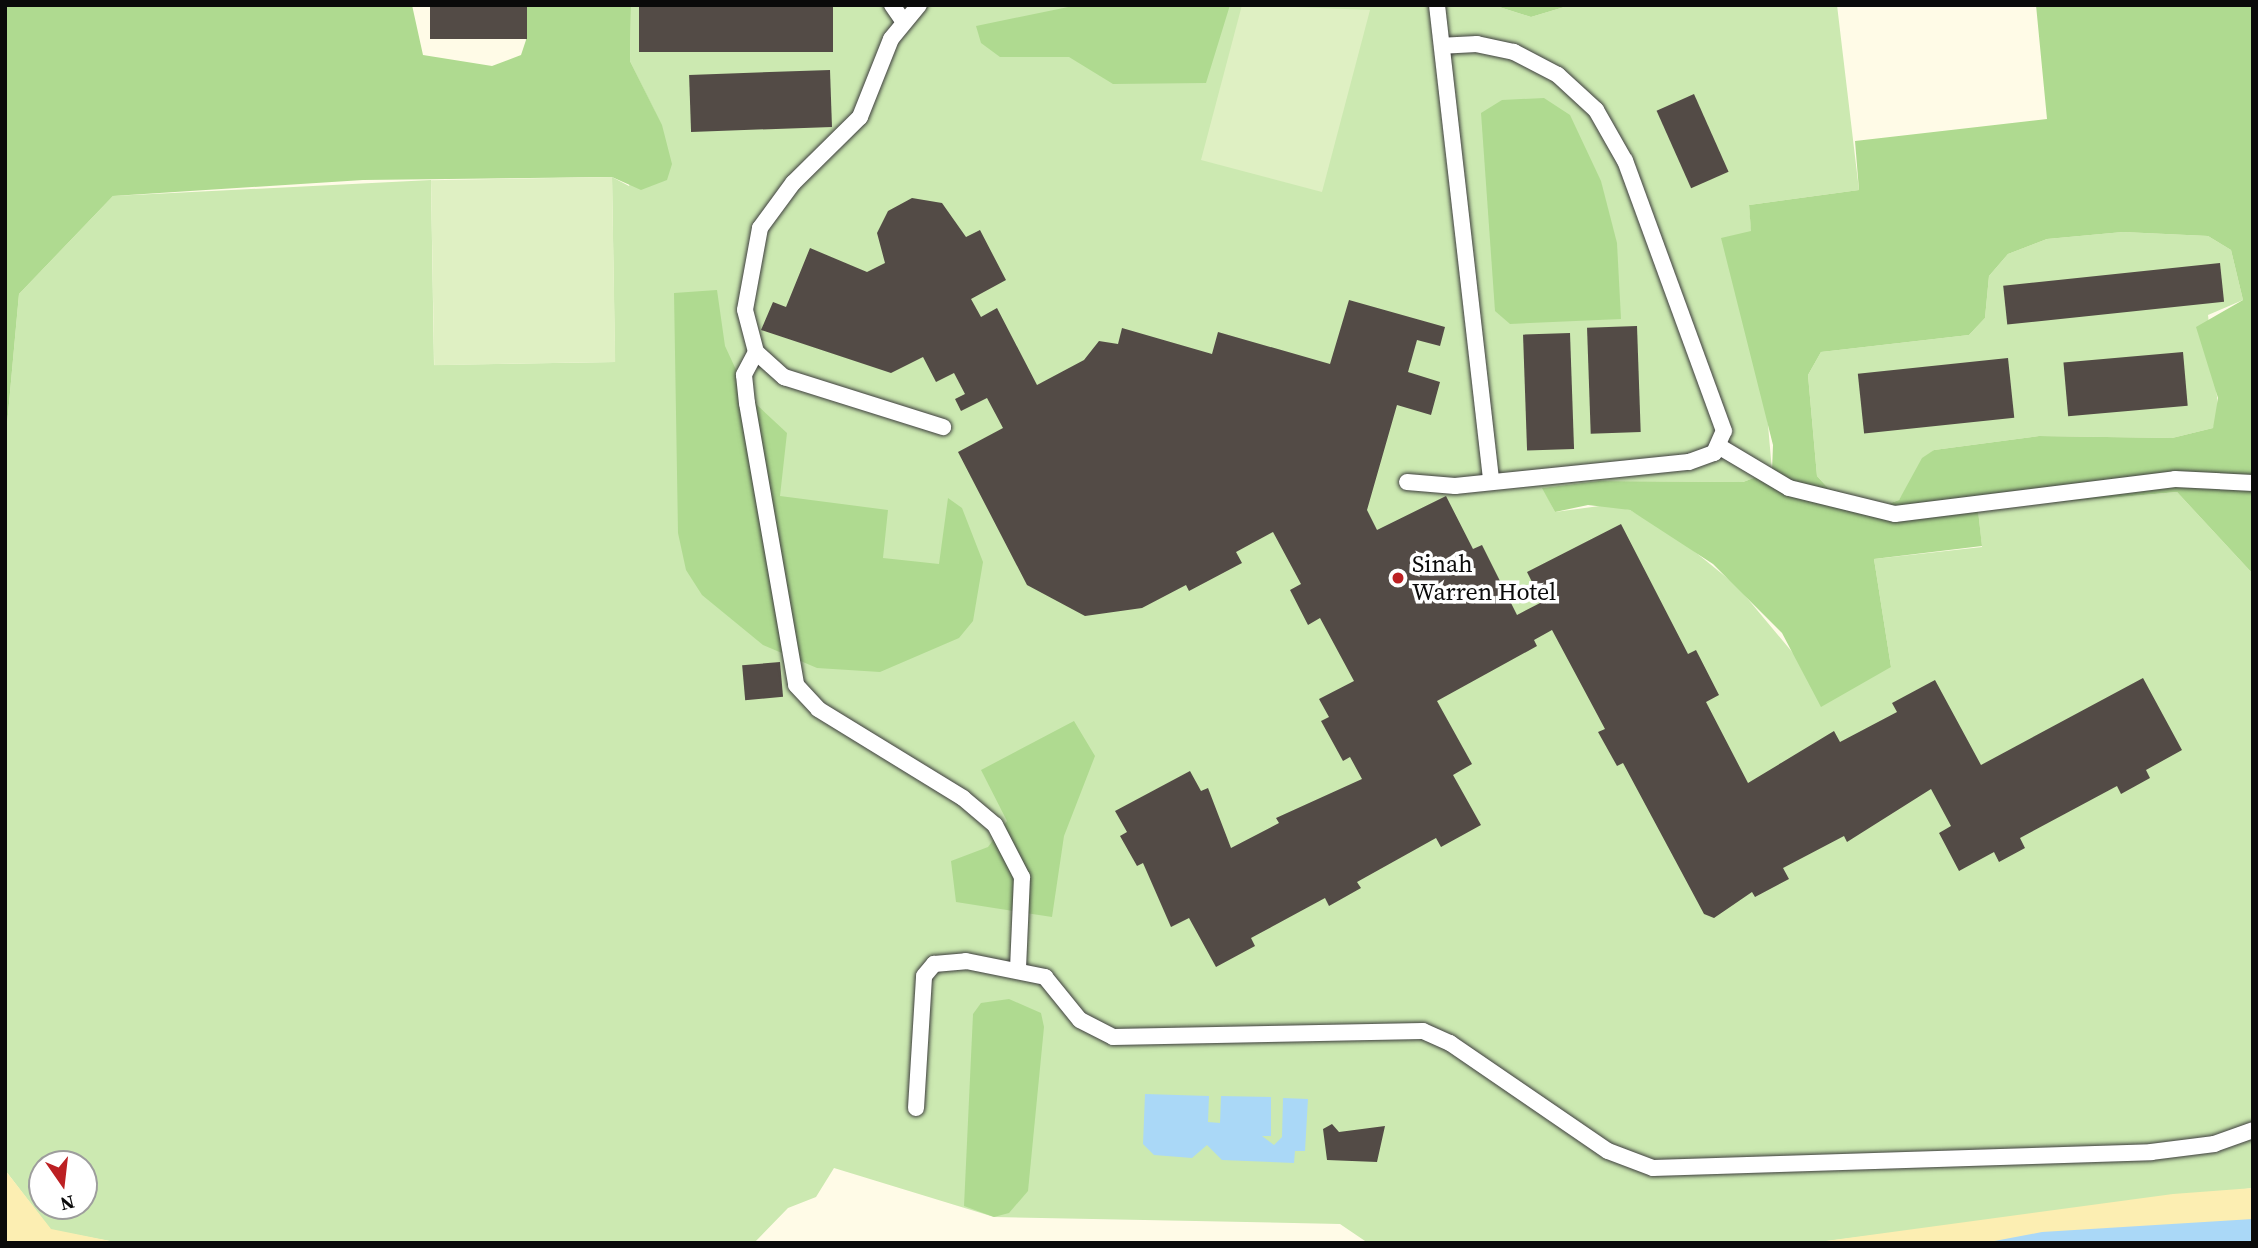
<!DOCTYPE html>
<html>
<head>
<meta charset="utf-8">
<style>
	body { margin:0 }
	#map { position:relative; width:2258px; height:1248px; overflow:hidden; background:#fffbe7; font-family:"Source Serif 4",serif }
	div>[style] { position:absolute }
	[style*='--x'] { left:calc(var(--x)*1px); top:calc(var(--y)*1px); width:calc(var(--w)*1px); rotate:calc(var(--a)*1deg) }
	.green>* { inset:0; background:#cce9b1 }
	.forest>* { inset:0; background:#afda90 }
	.sand>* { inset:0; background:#fceeb2 }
	.pitch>* { inset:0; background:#dff0c3; transform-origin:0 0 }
	.water>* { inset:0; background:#aad8f7 }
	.building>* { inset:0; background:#534b46; transform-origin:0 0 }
	.roads { filter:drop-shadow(0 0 2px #3d3d3d) drop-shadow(0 0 2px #3d3d3d) }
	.lane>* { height:16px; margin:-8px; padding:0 8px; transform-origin:8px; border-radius:8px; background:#fff }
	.dots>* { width:19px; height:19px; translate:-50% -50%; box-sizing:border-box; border:4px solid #fff; border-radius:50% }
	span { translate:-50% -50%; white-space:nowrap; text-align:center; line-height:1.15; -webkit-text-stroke:7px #fff; paint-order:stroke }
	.poi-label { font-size:24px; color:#0a0a0a }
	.left { translate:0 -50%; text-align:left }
	.frame { position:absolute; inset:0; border:7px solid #0a0a0a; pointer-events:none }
	.north { position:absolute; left:28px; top:1150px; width:70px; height:70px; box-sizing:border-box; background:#fff; border:2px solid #9d9d9d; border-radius:50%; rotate:166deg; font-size:19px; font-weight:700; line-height:28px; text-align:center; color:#0a0a0a }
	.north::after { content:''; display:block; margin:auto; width:24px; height:32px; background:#bc2023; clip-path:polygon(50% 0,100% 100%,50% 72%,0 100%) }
</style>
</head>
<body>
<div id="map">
	<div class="green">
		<i style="clip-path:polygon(evenodd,631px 5px,1493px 5px,1531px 17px,1571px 5px,1837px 5px,1859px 190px,1749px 205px,1772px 471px,1743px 482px,1598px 481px,1543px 488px,1555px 512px,1607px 505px,1630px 510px,1678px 538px,1737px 586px,1798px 659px,1891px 667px,1874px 559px,1982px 547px,1978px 510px,2177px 492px,2253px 574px,2253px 1188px,1811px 1243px,1368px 1243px,1340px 1224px,994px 1217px,834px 1168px,816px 1197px,788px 1208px,754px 1243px,120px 1243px,51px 1230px,5px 1170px,5px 447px,19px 294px,113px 196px,431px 180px,434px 365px,615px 362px,612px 177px,629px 186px,655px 112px,630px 61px,631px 5px,42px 1164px,84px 1164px,84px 1206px,42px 1206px,42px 1164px)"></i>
		<i style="clip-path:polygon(2123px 232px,2208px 236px,2231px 250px,2243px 300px,2208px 315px,2219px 415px,2213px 428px,2172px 438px,2039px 436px,1934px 450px,1899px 500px,1885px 505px,1828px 488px,1817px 476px,1808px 375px,1821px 352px,1969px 335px,1985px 318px,1989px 276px,2008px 254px,2047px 239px)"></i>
	</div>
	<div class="forest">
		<i style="clip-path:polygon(5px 5px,412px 5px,423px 55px,492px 66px,521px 55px,526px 40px,520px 5px,631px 5px,630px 61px,662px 125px,672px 164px,667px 180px,641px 190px,612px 177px,363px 180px,113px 196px,19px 294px,5px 447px)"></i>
		<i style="clip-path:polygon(1078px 5px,1230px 5px,1206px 83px,1113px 84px,1069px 57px,1000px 57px,981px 43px,976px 26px)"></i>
		<i style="clip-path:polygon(1493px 5px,1571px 5px,1531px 17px)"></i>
		<i style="clip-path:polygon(evenodd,2036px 5px,2253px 5px,2253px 574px,2177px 492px,1978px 510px,1982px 546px,1874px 559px,1891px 667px,1821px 707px,1782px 633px,1713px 564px,1630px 510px,1588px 505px,1555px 512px,1542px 488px,1598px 481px,1743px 482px,1772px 471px,1773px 445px,1721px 238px,1751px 231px,1749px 205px,1859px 190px,1855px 141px,2047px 119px,2036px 5px,2123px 232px,2208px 236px,2231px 250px,2243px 300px,2196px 327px,2218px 398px,2213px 428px,2172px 438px,2039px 436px,1934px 450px,1922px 458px,1899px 500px,1885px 505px,1828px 488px,1817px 476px,1808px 375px,1821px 352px,1969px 335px,1985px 318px,1989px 276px,2008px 254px,2047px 239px,2123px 232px)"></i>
		<i style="clip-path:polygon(1544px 98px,1570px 115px,1601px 181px,1617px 243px,1621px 319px,1510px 324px,1495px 311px,1481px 113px,1502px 100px)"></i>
		<i style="clip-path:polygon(717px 290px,725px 346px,738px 374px,757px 405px,787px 433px,780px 496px,888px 510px,883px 558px,939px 564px,948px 498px,962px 508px,983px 562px,973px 621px,959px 638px,880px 672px,817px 668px,763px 645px,702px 595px,686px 570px,678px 533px,674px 293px)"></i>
		<i style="clip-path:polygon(1074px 721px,1095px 756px,1064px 836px,1052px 917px,956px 902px,951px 861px,988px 847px,1007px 821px,981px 770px)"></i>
		<i style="clip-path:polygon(1009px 999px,1041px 1013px,1044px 1027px,1028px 1191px,1009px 1213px,994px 1217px,964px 1206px,973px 1014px,981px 1003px)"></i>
	</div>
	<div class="sand">
		<i style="clip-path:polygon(5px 1170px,51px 1229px,120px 1243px,5px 1243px)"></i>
		<i style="clip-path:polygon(2253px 1188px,2253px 1243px,1811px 1243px,2173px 1194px)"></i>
	</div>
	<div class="pitch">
		<i style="clip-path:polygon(1242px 5px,1370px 10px,1322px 192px,1201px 160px)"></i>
		<i style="left:612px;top:177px;width:185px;height:181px;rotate:89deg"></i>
	</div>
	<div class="water">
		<i style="clip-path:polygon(1145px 1094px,1209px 1096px,1208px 1122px,1220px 1123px,1221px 1096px,1271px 1097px,1271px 1136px,1262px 1136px,1274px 1145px,1282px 1137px,1283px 1098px,1308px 1099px,1305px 1151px,1295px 1151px,1294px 1163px,1222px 1160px,1207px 1145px,1192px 1158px,1154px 1155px,1143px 1144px)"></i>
		<i style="clip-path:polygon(2253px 1219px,2253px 1243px,1984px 1243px,2042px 1232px)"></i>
	</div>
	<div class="building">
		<i style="left:430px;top:5px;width:97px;height:34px"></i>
		<i style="left:639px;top:5px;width:194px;height:47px"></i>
		<i style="left:830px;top:70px;width:57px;height:141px;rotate:88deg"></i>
		<i style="left:1694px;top:94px;width:85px;height:41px;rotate:66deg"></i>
		<i style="clip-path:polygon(912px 198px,942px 203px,966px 237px,980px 230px,1006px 280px,971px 299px,981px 317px,997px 308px,1037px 385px,1084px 360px,1099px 341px,1118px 344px,1122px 328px,1212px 354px,1218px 332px,1330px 364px,1349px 300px,1445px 327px,1440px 346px,1417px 340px,1408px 372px,1440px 382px,1431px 415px,1397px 405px,1367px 510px,1377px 530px,1446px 496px,1473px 549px,1482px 545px,1517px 615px,1542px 602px,1527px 572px,1621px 524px,1688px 654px,1696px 650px,1719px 695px,1706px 702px,1748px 783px,1834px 731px,1840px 742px,1897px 712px,1892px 703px,1935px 680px,1981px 765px,2143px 678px,2182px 750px,2146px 770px,2150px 778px,2121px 794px,2117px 786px,2020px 838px,2025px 848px,1999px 862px,1994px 852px,1959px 871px,1939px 833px,1951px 826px,1931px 789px,1847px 842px,1844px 836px,1783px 868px,1789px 879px,1755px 897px,1752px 892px,1714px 918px,1704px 914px,1623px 763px,1617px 766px,1598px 732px,1605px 729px,1552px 630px,1534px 640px,1537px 646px,1437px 701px,1472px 764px,1453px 775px,1481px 825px,1441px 847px,1436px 838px,1357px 882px,1361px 888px,1329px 906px,1325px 898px,1251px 938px,1255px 946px,1216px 967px,1189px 918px,1171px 927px,1143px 863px,1137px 866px,1120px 836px,1127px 832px,1115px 811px,1190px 771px,1201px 791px,1208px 788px,1231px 848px,1279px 823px,1276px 818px,1362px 779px,1350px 757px,1343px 761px,1321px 721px,1329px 717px,1319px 699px,1354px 681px,1320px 618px,1308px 625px,1290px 590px,1301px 584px,1273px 532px,1236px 552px,1242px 563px,1189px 591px,1186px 585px,1142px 608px,1085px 616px,1027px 585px,958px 452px,1003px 428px,987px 398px,961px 411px,955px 399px,965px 394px,954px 373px,936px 382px,923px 357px,891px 373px,761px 330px,773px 302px,786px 307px,810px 248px,867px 272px,885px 263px,877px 233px,888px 211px)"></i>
		<i style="left:2220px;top:263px;width:39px;height:218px;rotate:84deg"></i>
		<i style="left:1637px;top:326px;width:106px;height:50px;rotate:88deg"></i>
		<i style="left:1570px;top:333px;width:116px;height:47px;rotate:88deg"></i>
		<i style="left:2183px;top:352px;width:54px;height:120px;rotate:85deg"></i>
		<i style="left:2008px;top:358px;width:60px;height:151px;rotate:84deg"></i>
		<i style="left:780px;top:662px;width:35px;height:38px;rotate:85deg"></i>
		<i style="clip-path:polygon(1332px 1124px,1339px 1132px,1385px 1126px,1377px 1162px,1327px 1160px,1323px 1129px)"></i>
	</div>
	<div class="roads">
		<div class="lane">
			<i style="--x:892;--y:5;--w:19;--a:55"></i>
			<i style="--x:919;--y:5;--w:44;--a:129.5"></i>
			<i style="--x:891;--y:39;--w:84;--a:111.7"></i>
			<i style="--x:860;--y:117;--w:94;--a:135.4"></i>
			<i style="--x:793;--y:183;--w:56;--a:126.3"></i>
			<i style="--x:760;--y:228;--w:83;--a:100.4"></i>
			<i style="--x:745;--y:310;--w:43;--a:75.3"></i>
			<i style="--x:756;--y:352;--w:38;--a:42"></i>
			<i style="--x:784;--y:377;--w:167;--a:17.5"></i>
			<i style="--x:1437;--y:5;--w:479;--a:83.5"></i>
			<i style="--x:756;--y:352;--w:26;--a:118"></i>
			<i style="--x:744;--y:375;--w:28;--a:84"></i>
			<i style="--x:747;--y:403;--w:286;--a:80.1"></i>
			<i style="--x:796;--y:685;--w:33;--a:47"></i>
			<i style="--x:818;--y:709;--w:170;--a:31.5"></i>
			<i style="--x:963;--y:798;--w:42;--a:40.2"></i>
			<i style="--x:995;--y:825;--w:59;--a:62.6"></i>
			<i style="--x:1022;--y:877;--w:91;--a:92.5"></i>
			<i style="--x:1720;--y:447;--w:80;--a:30.7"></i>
			<i style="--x:1789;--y:488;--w:109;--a:13.8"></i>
			<i style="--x:1895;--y:514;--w:282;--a:-7.1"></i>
			<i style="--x:2175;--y:479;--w:78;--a:2.9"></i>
			<i style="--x:1407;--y:482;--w:48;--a:4.8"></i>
			<i style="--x:1455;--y:486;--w:235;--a:-5.9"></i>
			<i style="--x:1689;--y:462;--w:27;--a:-20"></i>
			<i style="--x:1714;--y:453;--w:24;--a:-66"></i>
			<i style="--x:1724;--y:431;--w:288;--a:-110.1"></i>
			<i style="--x:1625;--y:161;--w:59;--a:-119.6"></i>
			<i style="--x:1596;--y:110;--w:52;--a:-137.4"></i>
			<i style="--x:1558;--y:75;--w:50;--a:-152.4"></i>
			<i style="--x:1514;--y:52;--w:38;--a:-168"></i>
			<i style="--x:1477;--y:44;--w:34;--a:177"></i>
			<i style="--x:916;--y:1108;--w:132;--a:-86.5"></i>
			<i style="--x:924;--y:976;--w:16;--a:-50"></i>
			<i style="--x:934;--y:964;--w:32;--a:-5"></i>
			<i style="--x:966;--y:961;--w:81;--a:11.4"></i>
			<i style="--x:1045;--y:977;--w:55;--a:50.9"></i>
			<i style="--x:1080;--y:1020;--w:37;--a:27"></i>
			<i style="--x:1113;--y:1037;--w:310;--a:-1.1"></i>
			<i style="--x:1423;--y:1031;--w:30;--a:24"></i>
			<i style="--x:1450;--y:1043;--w:191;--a:34.4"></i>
			<i style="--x:1608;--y:1151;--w:48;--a:20.7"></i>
			<i style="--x:1653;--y:1168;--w:498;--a:-1.8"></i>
			<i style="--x:2151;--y:1152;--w:64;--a:-7.2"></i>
			<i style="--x:2214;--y:1144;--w:41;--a:-19.7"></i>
		</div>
	</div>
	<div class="dots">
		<i style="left:1398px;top:578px;background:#bc2023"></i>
	</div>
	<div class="poi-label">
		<span class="left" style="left:1412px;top:578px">Sinah<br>Warren Hotel</span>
	</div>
	<div class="frame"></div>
	<div class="north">N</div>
</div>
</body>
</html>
